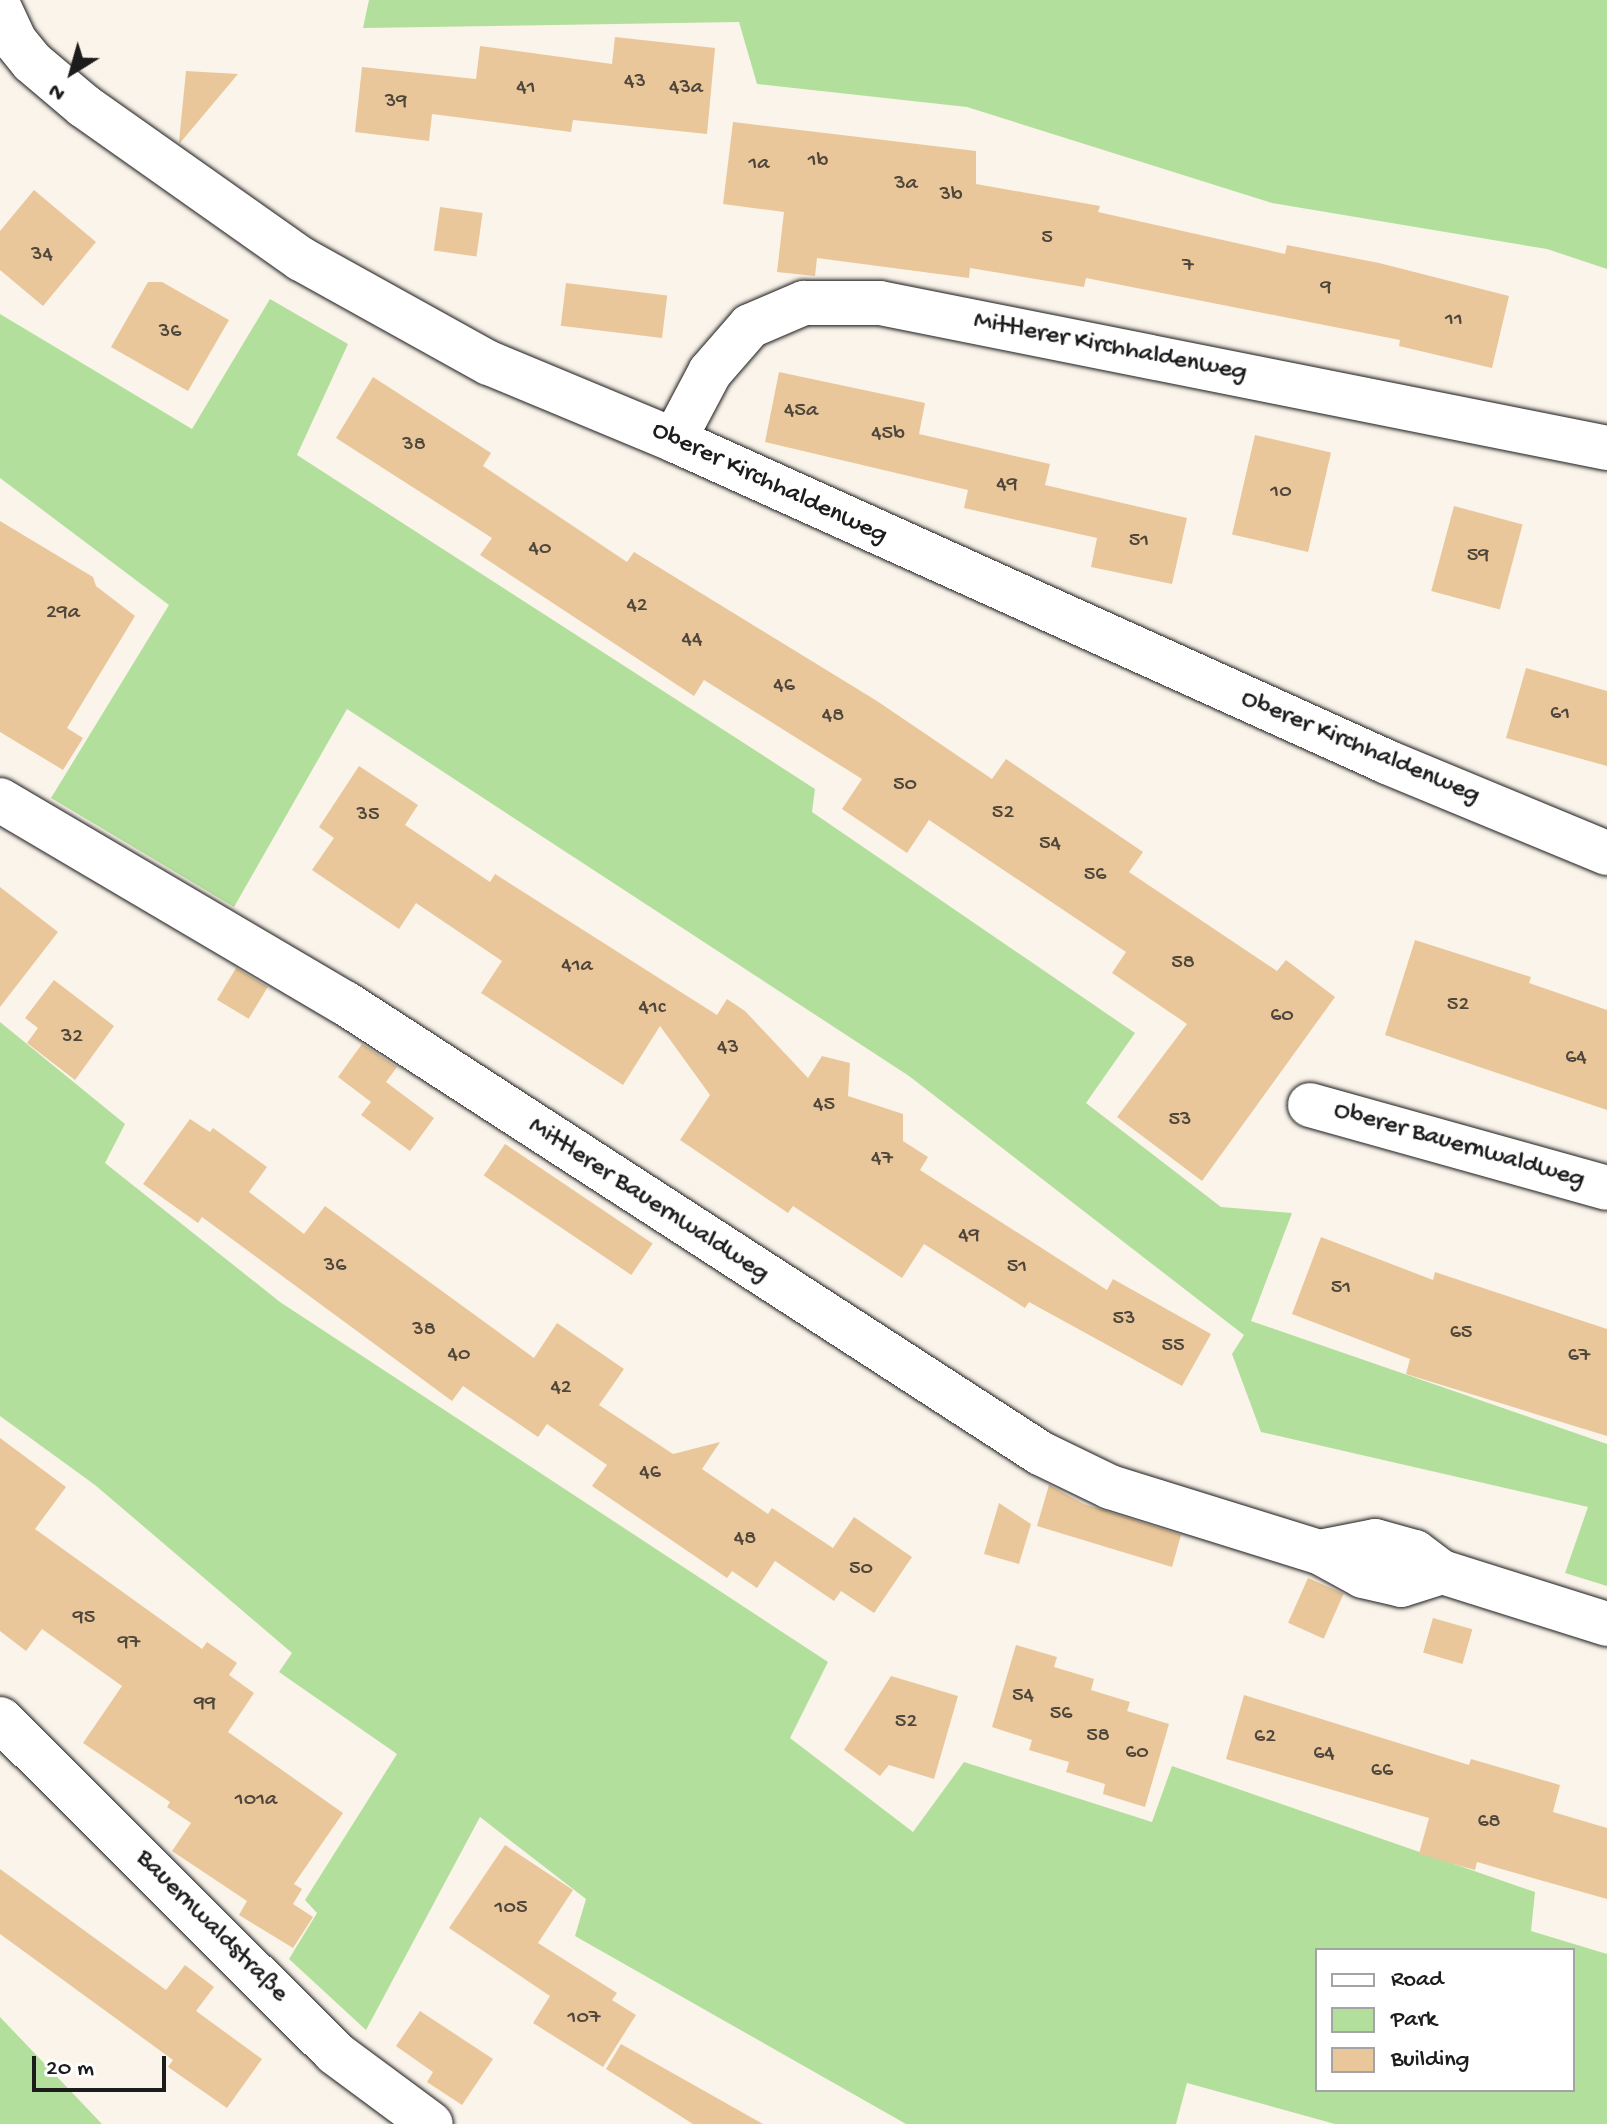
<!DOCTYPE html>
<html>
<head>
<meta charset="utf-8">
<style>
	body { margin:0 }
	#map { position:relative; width:1607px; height:2124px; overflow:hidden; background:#fbf4eb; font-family:"Gochi Hand",sans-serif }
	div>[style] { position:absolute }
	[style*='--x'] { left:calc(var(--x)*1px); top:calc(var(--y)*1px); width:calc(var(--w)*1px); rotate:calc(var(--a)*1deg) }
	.green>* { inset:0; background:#b3df9c }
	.building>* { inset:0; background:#e9c79a; transform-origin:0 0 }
	.roads { filter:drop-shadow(0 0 2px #1c1c1c) drop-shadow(0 0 2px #1c1c1c) }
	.street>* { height:44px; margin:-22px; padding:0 22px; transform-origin:22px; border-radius:22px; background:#fff }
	span { translate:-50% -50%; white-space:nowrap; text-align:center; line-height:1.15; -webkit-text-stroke:7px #fff; paint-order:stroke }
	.number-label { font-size:22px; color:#4f473c }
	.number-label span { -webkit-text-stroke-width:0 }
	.street-label { font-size:26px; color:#1c1c1c }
	.legend { position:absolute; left:1315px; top:1948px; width:260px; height:144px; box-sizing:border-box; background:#fff; border:2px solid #a4a4a4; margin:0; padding:10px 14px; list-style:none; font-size:24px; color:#1c1c1c }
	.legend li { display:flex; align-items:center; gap:16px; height:40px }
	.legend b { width:40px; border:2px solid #a4a4a4 }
	.north { position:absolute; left:32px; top:32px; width:80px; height:80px; -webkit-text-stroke:6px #fff; paint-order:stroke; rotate:217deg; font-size:22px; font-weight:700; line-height:32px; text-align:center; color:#1c1c1c }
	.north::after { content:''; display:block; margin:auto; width:28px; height:36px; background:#1c1c1c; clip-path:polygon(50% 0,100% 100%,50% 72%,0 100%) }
	.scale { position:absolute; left:32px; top:2056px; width:134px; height:36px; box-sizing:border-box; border:4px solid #1c1c1c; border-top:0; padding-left:10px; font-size:24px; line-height:28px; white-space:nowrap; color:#1c1c1c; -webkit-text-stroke:6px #fff; paint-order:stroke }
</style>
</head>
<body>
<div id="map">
	<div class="green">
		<i style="clip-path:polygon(369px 0,1607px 0,1607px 269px,1547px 249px,1272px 203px,967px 107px,757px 84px,739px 22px,363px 28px)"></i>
		<i style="clip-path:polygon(270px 299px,348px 344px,297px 455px,815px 789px,812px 812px,1135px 1033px,1086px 1103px,1221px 1207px,1292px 1213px,1251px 1321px,1607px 1444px,1607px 1586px,1565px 1573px,1588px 1507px,1261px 1432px,1232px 1354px,1244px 1335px,909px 1076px,347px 709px,234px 907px,51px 798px,169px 605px,0 478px,0 314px,192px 429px)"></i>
		<i style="clip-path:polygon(evenodd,0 1022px,125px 1124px,105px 1163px,280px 1302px,828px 1662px,790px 1738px,913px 1832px,964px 1762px,1152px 1822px,1172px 1766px,1535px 1892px,1531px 1931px,1607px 1954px,1607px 2124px,1335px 2124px,1187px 2083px,1176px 2124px,906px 2124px,575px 1936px,586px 1899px,480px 1817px,366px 2030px,289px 1959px,317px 1913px,305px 1900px,397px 1754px,279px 1672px,292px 1653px,95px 1485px,0 1416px,0 1022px,1317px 1950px,1573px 1950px,1573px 2090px,1317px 2090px,1317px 1950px)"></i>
		<i style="clip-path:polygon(0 2017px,102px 2124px,0 2124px)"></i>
	</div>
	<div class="building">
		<i style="clip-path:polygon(615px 37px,715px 48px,707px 134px,573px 120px,571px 132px,432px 114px,429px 141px,355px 132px,362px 67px,476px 79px,480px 46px,612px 64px)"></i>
		<i style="clip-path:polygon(186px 71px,238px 74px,180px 143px,179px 142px)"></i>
		<i style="clip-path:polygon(733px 122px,976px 151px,976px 184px,1100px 206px,1098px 212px,1285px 254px,1287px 245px,1379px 263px,1509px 296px,1492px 368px,1399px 346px,1400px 340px,1086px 278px,1084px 287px,970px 268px,969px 278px,817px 258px,815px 276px,777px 272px,784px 212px,723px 204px)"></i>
		<i style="clip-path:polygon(34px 190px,96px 242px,43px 306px,0 270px,0 231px)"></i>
		<i style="left:440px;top:207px;width:43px;height:44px;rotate:8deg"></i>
		<i style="clip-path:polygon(148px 282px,162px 282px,229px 320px,188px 391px,111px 347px)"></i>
		<i style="left:566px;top:283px;width:102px;height:43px;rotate:7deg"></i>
		<i style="clip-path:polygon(779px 372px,925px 403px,919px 434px,1050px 464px,1045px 485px,1187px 518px,1172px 584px,1091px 567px,1097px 538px,964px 508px,968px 490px,765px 442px)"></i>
		<i style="clip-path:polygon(373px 377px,491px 453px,483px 466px,627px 562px,634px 552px,877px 701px,992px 779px,1006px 759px,1143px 852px,1129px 872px,1277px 971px,1286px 960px,1335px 997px,1202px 1181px,1117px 1117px,1187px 1024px,1112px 973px,1126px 952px,929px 820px,907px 853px,842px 809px,862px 779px,704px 680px,694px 696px,480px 555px,492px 538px,336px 438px)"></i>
		<i style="left:1255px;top:435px;width:78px;height:102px;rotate:13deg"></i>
		<i style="left:1454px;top:506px;width:71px;height:88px;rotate:15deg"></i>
		<i style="clip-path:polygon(0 521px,93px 577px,96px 586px,135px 616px,67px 728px,83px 738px,63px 770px,0 732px)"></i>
		<i style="clip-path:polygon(1526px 668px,1607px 691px,1607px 766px,1506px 738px)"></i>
		<i style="clip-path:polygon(359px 766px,418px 805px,405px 825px,490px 882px,495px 874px,717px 1015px,727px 999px,745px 1011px,808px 1078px,822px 1056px,850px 1063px,848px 1096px,903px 1114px,903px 1141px,928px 1157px,920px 1170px,1107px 1290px,1113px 1279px,1211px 1334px,1182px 1386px,1029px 1302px,1025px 1308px,924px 1244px,902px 1278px,793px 1206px,788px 1213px,680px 1140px,710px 1095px,660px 1026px,623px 1085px,481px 993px,502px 961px,416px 903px,399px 929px,312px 870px,334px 838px,319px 827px)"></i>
		<i style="clip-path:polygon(0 887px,58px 932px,0 1007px)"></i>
		<i style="clip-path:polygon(1415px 940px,1531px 977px,1529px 983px,1607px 1010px,1607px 1110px,1385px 1035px)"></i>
		<i style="left:236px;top:968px;width:37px;height:37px;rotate:31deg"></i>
		<i style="clip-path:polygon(54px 980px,114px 1026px,75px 1080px,27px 1043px,38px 1028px,25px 1018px)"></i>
		<i style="clip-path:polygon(362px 1044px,397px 1067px,386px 1082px,434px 1118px,410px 1151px,361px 1115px,371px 1102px,338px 1077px)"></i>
		<i style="clip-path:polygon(190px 1119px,210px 1132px,213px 1128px,267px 1167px,249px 1192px,304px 1234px,325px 1206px,534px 1358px,557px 1323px,624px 1369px,599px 1405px,673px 1454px,720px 1442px,702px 1469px,768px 1514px,772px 1508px,833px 1548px,854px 1517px,912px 1557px,874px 1613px,841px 1591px,834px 1601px,775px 1561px,757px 1588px,732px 1571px,727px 1578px,592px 1486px,607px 1465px,547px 1424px,538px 1437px,463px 1386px,452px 1401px,202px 1217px,198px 1223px,143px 1184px)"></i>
		<i style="left:505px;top:1144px;width:178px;height:38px;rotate:34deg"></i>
		<i style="clip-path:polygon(1321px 1237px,1433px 1280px,1435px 1272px,1607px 1329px,1607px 1436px,1406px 1374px,1410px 1359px,1292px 1314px)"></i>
		<i style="clip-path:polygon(0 1438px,66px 1487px,35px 1529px,202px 1649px,207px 1642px,237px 1663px,229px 1675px,254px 1693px,228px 1732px,343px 1813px,294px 1884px,302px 1889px,293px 1904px,313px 1917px,293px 1948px,239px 1915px,247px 1901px,172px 1851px,191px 1823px,167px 1807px,170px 1802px,83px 1743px,122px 1686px,42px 1629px,26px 1651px,0 1631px)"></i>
		<i style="clip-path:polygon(1049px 1485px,1084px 1504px,1181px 1535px,1172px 1567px,1037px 1526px)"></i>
		<i style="clip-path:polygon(999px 1503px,1031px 1524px,1019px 1564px,984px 1554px)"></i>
		<i style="left:1308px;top:1578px;width:39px;height:49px;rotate:24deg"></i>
		<i style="left:1433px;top:1618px;width:41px;height:36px;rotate:16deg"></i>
		<i style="clip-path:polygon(1016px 1645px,1057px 1657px,1054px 1667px,1094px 1679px,1091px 1690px,1130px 1702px,1127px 1711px,1169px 1724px,1145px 1807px,1103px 1794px,1105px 1784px,1066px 1772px,1069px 1762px,1029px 1750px,1032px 1740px,992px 1727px)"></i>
		<i style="clip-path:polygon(891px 1676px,958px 1696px,934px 1779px,889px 1765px,880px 1776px,844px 1750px)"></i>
		<i style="clip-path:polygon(1244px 1695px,1469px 1765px,1471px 1759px,1560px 1785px,1553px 1812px,1607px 1828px,1607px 1899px,1477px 1862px,1475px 1870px,1419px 1854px,1429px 1818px,1226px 1759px)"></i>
		<i style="clip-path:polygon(505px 1845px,573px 1890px,538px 1943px,617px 1993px,612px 2000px,636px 2015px,603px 2067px,533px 2023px,550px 1996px,449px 1928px)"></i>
		<i style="clip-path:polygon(0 1869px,166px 1990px,185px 1965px,214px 1987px,196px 2011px,262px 2059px,227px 2108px,168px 2067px,173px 2060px,0 1934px)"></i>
		<i style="clip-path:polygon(420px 2011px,493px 2059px,462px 2105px,427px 2082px,433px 2072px,396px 2046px)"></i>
		<i style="clip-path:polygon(621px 2044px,763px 2124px,693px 2124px,606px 2069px)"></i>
	</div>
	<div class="roads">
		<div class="street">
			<i style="--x:0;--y:9;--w:35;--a:65"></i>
			<i style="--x:15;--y:41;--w:27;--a:51"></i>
			<i style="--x:32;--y:62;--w:68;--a:40.2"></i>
			<i style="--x:84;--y:106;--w:266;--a:35.2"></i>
			<i style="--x:301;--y:259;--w:215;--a:29"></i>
			<i style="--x:489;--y:363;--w:200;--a:22.6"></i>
			<i style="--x:674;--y:440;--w:782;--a:24.3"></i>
			<i style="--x:1387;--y:762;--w:238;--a:22.5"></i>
			<i style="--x:674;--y:440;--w:77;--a:-62.1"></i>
			<i style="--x:710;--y:372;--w:61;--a:-49"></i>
			<i style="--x:750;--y:326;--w:59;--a:-23.1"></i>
			<i style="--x:804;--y:303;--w:76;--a:0"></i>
			<i style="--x:880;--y:303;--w:741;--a:11.28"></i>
			<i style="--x:0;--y:800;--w:400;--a:30.5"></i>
			<i style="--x:345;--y:1003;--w:828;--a:32.92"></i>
			<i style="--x:1040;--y:1453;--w:78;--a:25.9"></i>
			<i style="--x:1110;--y:1487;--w:219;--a:17.3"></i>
			<i style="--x:1319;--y:1552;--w:57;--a:-11.1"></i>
			<i style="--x:1375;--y:1541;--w:41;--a:15.4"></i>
			<i style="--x:1415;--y:1552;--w:34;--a:37"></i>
			<i style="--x:1310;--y:1105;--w:308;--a:15.6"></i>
			<i style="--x:1319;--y:1552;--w:50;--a:28.6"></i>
			<i style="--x:1363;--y:1576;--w:39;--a:13"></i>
			<i style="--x:1401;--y:1585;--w:43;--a:-17.6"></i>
			<i style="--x:1442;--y:1572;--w:173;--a:17.5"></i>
			<i style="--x:0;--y:1719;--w:473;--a:44.9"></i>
			<i style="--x:335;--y:2053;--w:119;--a:36.5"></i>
		</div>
	</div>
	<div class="number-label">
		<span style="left:635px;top:83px">43</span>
		<span style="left:526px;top:89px">41</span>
		<span style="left:686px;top:89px">43a</span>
		<span style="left:396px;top:103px">39</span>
		<span style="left:818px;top:162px">1b</span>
		<span style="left:759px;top:165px">1a</span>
		<span style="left:906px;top:185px">3a</span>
		<span style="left:951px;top:196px">3b</span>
		<span style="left:1047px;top:239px">5</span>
		<span style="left:42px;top:256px">34</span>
		<span style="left:1188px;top:267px">7</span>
		<span style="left:1326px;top:289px">9</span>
		<span style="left:1454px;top:321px">11</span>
		<span style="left:170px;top:333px">36</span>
		<span style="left:801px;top:412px">45a</span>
		<span style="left:888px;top:435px">45b</span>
		<span style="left:414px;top:446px">38</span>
		<span style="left:1007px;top:486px">49</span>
		<span style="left:1281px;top:493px">10</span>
		<span style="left:1139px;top:542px">51</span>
		<span style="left:540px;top:550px">40</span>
		<span style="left:1478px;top:557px">59</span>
		<span style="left:637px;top:607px">42</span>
		<span style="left:63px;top:614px">29a</span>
		<span style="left:692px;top:641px">44</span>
		<span style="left:784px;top:687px">46</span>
		<span style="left:1560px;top:715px">61</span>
		<span style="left:833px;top:717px">48</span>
		<span style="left:905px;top:786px">50</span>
		<span style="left:1003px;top:814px">52</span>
		<span style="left:368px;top:816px">35</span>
		<span style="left:1050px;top:845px">54</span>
		<span style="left:1095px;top:876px">56</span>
		<span style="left:1183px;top:964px">58</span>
		<span style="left:577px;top:967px">41a</span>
		<span style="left:1458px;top:1006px">52</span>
		<span style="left:652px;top:1009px">41c</span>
		<span style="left:1282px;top:1017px">60</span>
		<span style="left:72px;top:1038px">32</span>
		<span style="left:728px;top:1049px">43</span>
		<span style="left:1576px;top:1059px">64</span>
		<span style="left:824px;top:1106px">45</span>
		<span style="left:1180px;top:1121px">53</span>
		<span style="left:882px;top:1160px">47</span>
		<span style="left:969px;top:1237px">49</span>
		<span style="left:335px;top:1267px">36</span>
		<span style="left:1017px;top:1268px">51</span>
		<span style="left:1341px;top:1289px">51</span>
		<span style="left:1124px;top:1320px">53</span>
		<span style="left:424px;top:1331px">38</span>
		<span style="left:1461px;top:1334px">65</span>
		<span style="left:1173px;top:1347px">55</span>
		<span style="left:459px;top:1356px">40</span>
		<span style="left:1579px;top:1357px">67</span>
		<span style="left:561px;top:1389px">42</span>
		<span style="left:650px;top:1474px">46</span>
		<span style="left:745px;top:1540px">48</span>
		<span style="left:861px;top:1570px">50</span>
		<span style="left:84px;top:1619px">95</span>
		<span style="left:129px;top:1644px">97</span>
		<span style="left:1023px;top:1697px">54</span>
		<span style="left:205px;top:1705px">99</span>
		<span style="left:1061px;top:1715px">56</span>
		<span style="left:906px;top:1723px">52</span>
		<span style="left:1098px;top:1737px">58</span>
		<span style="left:1265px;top:1738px">62</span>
		<span style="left:1137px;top:1754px">60</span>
		<span style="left:1324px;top:1755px">64</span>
		<span style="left:1382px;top:1772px">66</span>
		<span style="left:256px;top:1801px">101a</span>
		<span style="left:1489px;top:1823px">68</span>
		<span style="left:511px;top:1909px">105</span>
		<span style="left:584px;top:2019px">107</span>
	</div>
	<div class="street-label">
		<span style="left:1110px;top:348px;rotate:11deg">Mittlerer Kirchhaldenweg</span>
		<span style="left:769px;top:484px;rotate:25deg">Oberer Kirchhaldenweg</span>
		<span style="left:1360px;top:748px;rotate:23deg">Oberer Kirchhaldenweg</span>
		<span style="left:1459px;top:1146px;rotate:16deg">Oberer Bauernwaldweg</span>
		<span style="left:648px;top:1201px;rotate:33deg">Mittlerer Bauernwaldweg</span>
		<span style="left:211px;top:1927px;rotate:45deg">Bauernwaldstraße</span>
	</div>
	<ul class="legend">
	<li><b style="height:10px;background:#fff"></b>Road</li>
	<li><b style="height:22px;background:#b3df9c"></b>Park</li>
	<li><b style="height:22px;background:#e9c79a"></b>Building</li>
	</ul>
	<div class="north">N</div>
	<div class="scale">20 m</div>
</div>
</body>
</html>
